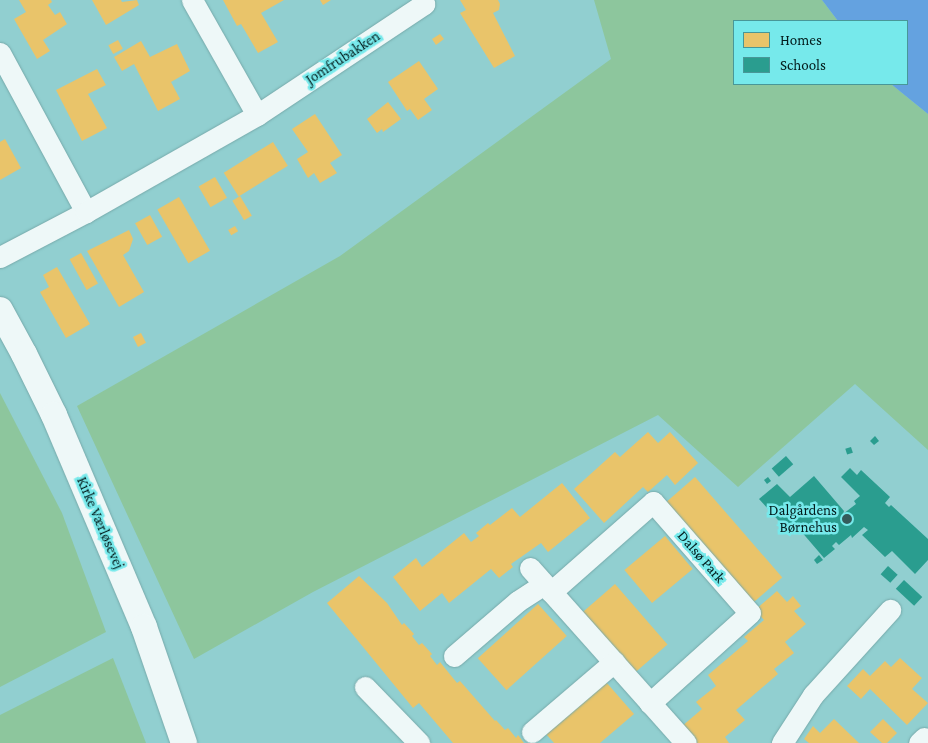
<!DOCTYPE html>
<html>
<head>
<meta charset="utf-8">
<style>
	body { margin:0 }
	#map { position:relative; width:928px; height:743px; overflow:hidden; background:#91cfd0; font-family:"Crimson Pro",serif }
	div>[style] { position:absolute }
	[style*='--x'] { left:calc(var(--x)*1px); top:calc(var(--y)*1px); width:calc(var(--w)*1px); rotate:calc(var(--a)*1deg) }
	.green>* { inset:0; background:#8dc69d }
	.water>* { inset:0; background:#64a2e0 }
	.homes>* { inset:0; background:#e9c46a; transform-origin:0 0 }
	.schools>* { inset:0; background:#2a9d8f; transform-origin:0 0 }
	.roads { filter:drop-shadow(0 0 1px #76a9aa) drop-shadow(0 0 1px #76a9aa) }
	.minor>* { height:21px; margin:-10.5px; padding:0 10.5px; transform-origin:10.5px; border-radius:10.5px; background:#eef8f8 }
	.tertiary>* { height:26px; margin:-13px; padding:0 13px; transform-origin:13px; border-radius:13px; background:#eef8f8 }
	.dots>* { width:14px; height:14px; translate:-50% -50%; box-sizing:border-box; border:2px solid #76e9eb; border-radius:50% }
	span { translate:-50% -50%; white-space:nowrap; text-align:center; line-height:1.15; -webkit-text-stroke:5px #76e9eb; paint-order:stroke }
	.street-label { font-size:15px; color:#031c1c }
	.poi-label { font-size:15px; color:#031c1c }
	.right { translate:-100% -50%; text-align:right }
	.legend { position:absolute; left:733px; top:20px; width:175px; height:65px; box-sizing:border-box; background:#76e9eb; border:1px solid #489798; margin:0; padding:6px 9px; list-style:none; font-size:15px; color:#031c1c }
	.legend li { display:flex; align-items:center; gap:10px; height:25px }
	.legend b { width:25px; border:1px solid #489798 }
</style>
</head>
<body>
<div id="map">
	<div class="green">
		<i style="clip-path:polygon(594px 0,822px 0,838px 21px,734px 21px,734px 84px,891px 84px,928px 114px,928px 450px,855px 384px,738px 487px,658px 415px,313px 592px,194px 659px,77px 406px,340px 256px,611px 59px)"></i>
		<i style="clip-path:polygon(0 393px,62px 513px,106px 632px,0 687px)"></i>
		<i style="clip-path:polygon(113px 658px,146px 743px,0 743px,0 715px)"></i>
	</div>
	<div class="water">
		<i style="clip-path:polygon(822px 0,928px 0,928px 114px,891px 84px,907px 84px,907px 21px,838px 21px)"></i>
	</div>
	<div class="homes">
		<i style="clip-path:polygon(19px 0,51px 0,52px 2px,48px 5px,55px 15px,60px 12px,67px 24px,43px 40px,50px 51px,37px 59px,14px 19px,26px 12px)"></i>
		<i style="clip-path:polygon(92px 0,121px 0,122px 2px,137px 0,139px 5px,106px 25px)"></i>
		<i style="clip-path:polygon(223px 0,284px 0,261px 13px,278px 42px,258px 53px,241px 24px,237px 26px)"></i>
		<i style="clip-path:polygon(320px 0,331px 0,323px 5px)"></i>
		<i style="clip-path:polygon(460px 0,498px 0,500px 4px,499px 10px,493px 13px,515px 56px,494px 68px,460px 13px,466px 10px)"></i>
		<i style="clip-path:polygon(440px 34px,444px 39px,436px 45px,432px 39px)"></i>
		<i style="left:118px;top:40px;width:10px;height:11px;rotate:61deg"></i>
		<i style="clip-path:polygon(141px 41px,150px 57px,177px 44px,190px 71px,171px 82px,180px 99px,158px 111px,134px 64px,122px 71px,114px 57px)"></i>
		<i style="clip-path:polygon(419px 61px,438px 89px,424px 99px,432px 110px,418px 120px,410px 109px,407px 111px,388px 82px)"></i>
		<i style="clip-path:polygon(97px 69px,106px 85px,88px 94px,107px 128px,82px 141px,56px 90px)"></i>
		<i style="clip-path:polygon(388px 102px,401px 119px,383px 132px,382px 129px,377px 133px,367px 119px)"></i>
		<i style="clip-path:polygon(315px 114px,342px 155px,330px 163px,337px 173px,320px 183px,314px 173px,308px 178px,297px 159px,308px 152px,292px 129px)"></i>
		<i style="clip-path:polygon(5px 139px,21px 168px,0 180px,0 142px)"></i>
		<i style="left:273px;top:142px;width:28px;height:58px;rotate:58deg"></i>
		<i style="left:215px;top:177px;width:24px;height:19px;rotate:60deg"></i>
		<i style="left:240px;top:196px;width:23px;height:9px;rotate:59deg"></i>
		<i style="left:179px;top:197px;width:62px;height:25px;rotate:60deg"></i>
		<i style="left:150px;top:215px;width:25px;height:17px;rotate:61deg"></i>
		<i style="left:235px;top:226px;width:6px;height:8px;rotate:59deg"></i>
		<i style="clip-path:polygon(129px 230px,133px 239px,129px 251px,123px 255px,144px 292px,119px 307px,87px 251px)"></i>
		<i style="left:81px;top:253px;width:35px;height:13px;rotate:61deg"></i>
		<i style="clip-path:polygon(57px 267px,90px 324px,66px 338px,40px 292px,49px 287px,43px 275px)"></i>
		<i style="left:141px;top:333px;width:11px;height:9px;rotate:63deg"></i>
		<i style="clip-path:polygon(648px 432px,658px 443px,670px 432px,698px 463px,675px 485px,667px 475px,648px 492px,643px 487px,604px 523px,574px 489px,615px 452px,620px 457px)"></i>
		<i style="left:695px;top:477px;width:133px;height:41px;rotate:49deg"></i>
		<i style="clip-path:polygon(562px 483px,590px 518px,548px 552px,541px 543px,511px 564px,513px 567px,499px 578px,491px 569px,449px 603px,442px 593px,420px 611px,393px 577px,416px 558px,422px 567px,464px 533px,471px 542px,479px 536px,476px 533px,488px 523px,490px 525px,512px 508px,520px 517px)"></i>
		<i style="left:665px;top:536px;width:43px;height:53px;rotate:50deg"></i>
		<i style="clip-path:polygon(359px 576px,387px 603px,402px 625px,404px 623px,414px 634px,412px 636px,419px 645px,422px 643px,432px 654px,430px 656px,437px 665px,440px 662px,457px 683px,460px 681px,495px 721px,496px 720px,505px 730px,508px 728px,516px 738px,518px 735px,524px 743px,453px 743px,419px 703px,413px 708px,327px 603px)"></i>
		<i style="left:615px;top:584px;width:80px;height:43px;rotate:49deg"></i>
		<i style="clip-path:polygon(777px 591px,787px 602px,793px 596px,801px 606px,794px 611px,806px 624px,785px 642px,794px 653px,774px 669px,778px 674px,736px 710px,745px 720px,725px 737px,729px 743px,694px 743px,681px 727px,702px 709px,696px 702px,716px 686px,708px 675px,748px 641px,744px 637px,764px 620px,755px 610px)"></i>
		<i style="left:538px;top:604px;width:43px;height:81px;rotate:48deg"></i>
		<i style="clip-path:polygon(900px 658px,922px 678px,912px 689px,928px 703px,907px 725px,870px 689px,861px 699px,847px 686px,863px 669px,870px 676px,885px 661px,891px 667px)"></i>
		<i style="clip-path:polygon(606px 682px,634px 714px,600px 743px,554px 743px,546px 734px)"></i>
		<i style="clip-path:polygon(834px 719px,859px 743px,809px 743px,804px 739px,813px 726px,820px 733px)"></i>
		<i style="clip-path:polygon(883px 719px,897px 733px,887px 743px,882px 743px,870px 732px)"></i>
	</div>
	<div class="schools">
		<i style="clip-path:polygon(875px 436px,879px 441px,874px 445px,870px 441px)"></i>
		<i style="left:851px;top:447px;width:6px;height:6px;rotate:72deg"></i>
		<i style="left:786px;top:456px;width:11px;height:19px;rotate:49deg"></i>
		<i style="clip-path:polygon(850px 468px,857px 475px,861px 470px,890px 497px,885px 503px,889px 507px,891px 505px,928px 539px,928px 560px,915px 574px,892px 551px,885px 557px,862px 535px,868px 530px,864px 527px,852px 538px,851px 535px,839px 545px,836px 542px,832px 546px,835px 549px,824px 558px,794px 523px,787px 530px,759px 499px,777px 484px,790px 497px,814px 476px,844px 511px,843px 514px,856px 504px,854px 501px,860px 496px,841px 477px)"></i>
		<i style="left:768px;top:477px;width:5px;height:5px;rotate:53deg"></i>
		<i style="clip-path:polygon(819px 555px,823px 560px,817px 564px,814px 560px)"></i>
		<i style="left:888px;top:566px;width:13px;height:11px;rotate:42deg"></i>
		<i style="left:904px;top:580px;width:25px;height:12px;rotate:43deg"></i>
	</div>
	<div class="roads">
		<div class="minor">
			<i style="--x:192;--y:0;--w:132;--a:60.5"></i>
			<i style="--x:0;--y:53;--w:181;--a:61.6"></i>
			<i style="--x:0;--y:257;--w:97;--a:-27.6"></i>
			<i style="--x:86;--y:212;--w:197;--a:-29.6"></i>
			<i style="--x:257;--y:115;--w:201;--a:-33.6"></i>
			<i style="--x:424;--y:4;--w:4;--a:-117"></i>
			<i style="--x:530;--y:568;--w:234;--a:48.3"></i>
			<i style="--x:551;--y:592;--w:136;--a:-41.4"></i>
			<i style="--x:653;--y:502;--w:147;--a:48.9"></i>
			<i style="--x:750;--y:613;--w:135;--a:138"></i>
			<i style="--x:454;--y:656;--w:84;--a:-40.7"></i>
			<i style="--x:518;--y:601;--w:31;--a:-33"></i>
			<i style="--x:365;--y:687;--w:78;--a:46"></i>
			<i style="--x:532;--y:732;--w:108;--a:-40.5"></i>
			<i style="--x:782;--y:743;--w:57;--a:-57.1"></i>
			<i style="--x:813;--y:695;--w:115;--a:-47.8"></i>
			<i style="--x:919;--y:743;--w:7;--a:-45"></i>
		</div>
		<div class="tertiary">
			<i style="--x:0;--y:310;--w:50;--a:61.4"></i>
			<i style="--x:24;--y:354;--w:68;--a:63.8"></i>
			<i style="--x:54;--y:415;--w:230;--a:67"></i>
			<i style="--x:144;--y:627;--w:123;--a:71"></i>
		</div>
	</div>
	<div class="dots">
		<i style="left:847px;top:519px;background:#355b5b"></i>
	</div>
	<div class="street-label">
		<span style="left:343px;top:58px;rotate:-33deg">Jomfrubakken</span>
		<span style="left:100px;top:523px;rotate:67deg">Kirke Værløsevej</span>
		<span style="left:701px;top:557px;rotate:49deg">Dalsø Park</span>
	</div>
	<div class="poi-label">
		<span class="right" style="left:837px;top:519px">Dalgårdens<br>Børnehus</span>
	</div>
	<ul class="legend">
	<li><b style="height:14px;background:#e9c46a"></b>Homes</li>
	<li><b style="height:14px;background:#2a9d8f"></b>Schools</li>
	</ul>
</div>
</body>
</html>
